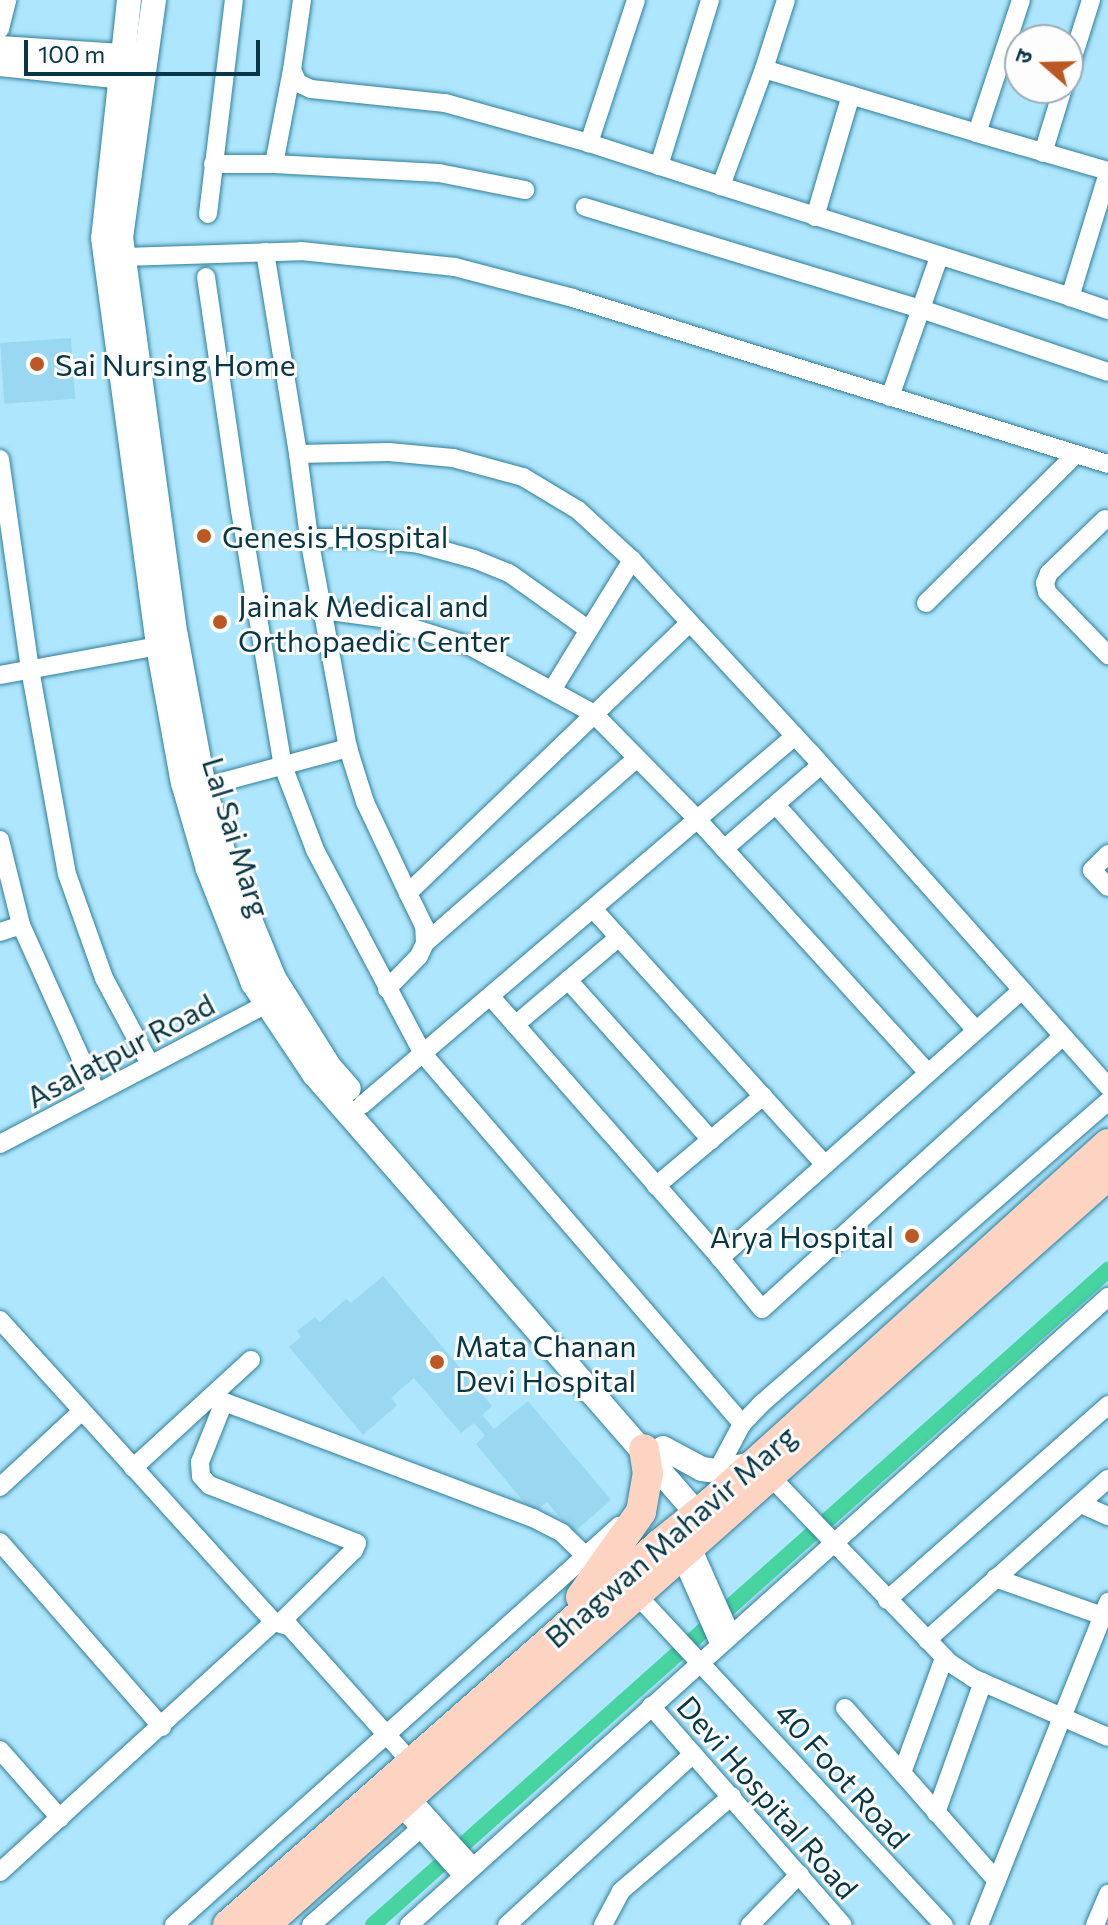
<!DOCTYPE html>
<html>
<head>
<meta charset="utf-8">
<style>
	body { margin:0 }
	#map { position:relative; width:1108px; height:1925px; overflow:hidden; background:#aee6fd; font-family:Commissioner,"Noto Sans Devanagari",sans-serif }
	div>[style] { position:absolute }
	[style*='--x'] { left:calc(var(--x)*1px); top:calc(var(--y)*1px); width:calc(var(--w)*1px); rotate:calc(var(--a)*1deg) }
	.built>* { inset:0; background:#9ad7f0; transform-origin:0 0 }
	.canal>* { height:16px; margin:-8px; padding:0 8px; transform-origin:8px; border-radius:8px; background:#48d4a0 }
	.roads { filter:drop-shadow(0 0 2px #2e7f9a) drop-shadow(0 0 2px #2e7f9a) }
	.minor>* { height:18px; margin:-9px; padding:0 9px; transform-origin:9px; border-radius:9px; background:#fff }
	.tertiary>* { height:24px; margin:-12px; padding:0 12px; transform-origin:12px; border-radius:12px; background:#fff }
	.primary>* { height:30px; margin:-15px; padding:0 15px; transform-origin:15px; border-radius:15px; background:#fdd4c2 }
	.dots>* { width:22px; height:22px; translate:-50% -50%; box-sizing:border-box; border:4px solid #fdfdfd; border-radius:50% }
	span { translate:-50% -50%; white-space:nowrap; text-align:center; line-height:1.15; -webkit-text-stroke:6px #fdfdfd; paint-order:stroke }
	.poi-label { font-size:30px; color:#073746 }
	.left { translate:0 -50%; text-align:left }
	.right { translate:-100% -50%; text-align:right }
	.street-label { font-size:30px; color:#073746 }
	.north { position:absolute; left:1004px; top:24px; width:80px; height:80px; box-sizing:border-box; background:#fdfdfd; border:2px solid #9baeb4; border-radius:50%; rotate:290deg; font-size:22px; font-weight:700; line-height:32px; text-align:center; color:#073746 }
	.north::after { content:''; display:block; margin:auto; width:28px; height:36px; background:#bc5824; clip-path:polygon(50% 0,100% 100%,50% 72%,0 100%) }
	.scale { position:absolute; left:24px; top:40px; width:236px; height:36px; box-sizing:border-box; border:4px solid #073746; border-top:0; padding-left:10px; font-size:24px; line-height:28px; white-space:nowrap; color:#073746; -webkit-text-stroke:6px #fdfdfd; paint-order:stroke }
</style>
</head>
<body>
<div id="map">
	<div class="built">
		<i style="left:71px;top:338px;width:61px;height:71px;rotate:86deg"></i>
		<i style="clip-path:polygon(383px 1276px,492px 1406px,482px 1415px,494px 1429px,528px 1401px,611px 1500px,573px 1533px,547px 1502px,533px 1513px,476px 1444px,485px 1436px,474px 1423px,461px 1433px,414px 1378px,391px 1398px,397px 1405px,363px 1435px,289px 1347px,301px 1337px,297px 1331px,315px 1317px,320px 1322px,346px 1299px,351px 1303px)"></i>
	</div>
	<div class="canal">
		<i style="--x:373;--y:1925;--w:985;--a:-41.71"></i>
	</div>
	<div class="roads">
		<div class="minor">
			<i style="--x:302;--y:0;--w:71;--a:98.1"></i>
			<i style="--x:292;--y:70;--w:14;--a:65"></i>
			<i style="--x:298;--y:83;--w:14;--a:25"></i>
			<i style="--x:311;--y:89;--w:135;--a:6"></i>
			<i style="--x:445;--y:103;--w:149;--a:15.5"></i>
			<i style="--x:636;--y:0;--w:151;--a:108.2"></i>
			<i style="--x:589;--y:143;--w:139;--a:18"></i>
			<i style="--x:1021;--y:0;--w:140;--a:108.3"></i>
			<i style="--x:977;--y:133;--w:136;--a:16.2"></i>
			<i style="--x:0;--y:29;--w:30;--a:-76"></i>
			<i style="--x:764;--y:69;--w:72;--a:-72.3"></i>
			<i style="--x:1068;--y:73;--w:77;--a:-72.5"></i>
			<i style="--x:977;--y:133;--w:222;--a:-163.3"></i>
			<i style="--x:764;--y:69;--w:125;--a:110.2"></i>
			<i style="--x:721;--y:186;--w:366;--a:17.6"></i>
			<i style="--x:1043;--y:153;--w:68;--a:-72.9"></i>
			<i style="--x:213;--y:164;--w:61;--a:0"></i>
			<i style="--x:274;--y:164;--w:96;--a:-79.2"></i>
			<i style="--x:274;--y:164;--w:165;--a:3.1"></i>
			<i style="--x:439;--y:173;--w:88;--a:11.2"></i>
			<i style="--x:659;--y:166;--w:174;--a:-72.9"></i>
			<i style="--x:1108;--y:173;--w:130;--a:107"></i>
			<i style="--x:1070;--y:297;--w:40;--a:18.9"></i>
			<i style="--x:585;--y:207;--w:351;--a:16.9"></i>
			<i style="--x:921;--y:309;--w:197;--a:18.6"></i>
			<i style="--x:208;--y:214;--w:216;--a:-83.1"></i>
			<i style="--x:815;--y:217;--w:127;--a:-73.6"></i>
			<i style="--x:265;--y:252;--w:205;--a:80.7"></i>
			<i style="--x:298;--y:454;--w:91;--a:-1.3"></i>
			<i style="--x:389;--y:452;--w:64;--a:5.4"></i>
			<i style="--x:453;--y:458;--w:73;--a:15.2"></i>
			<i style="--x:523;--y:477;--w:64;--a:31"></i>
			<i style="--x:578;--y:510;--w:74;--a:42.8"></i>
			<i style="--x:632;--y:560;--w:262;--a:47.2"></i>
			<i style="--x:810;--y:752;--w:448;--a:48.3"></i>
			<i style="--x:124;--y:257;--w:177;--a:-1.9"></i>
			<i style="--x:301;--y:251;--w:155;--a:5.9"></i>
			<i style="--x:455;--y:267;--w:122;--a:14.7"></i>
			<i style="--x:573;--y:298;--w:560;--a:17.24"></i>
			<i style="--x:206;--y:277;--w:235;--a:81.7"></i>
			<i style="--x:240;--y:510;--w:260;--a:80.5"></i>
			<i style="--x:283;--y:766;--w:90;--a:69.1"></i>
			<i style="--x:315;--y:850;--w:231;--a:62.1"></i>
			<i style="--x:423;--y:1054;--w:489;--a:49.2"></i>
			<i style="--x:890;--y:397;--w:148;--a:-70.7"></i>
			<i style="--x:298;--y:454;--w:85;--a:82.5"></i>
			<i style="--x:309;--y:538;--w:214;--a:79.5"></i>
			<i style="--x:348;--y:748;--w:57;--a:72.5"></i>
			<i style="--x:365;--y:802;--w:101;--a:64.7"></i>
			<i style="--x:408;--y:893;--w:390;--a:-43.8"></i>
			<i style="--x:0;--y:459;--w:212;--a:81.9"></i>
			<i style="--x:30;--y:669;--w:208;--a:79.8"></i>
			<i style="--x:67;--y:874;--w:110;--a:70.4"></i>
			<i style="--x:104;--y:978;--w:98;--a:61.9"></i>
			<i style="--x:1105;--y:519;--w:78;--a:136"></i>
			<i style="--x:1049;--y:573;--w:11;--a:112"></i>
			<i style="--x:1045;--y:583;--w:9;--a:77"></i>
			<i style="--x:1047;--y:592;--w:88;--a:45.9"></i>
			<i style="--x:309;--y:538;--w:56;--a:0"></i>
			<i style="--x:365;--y:538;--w:54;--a:6.3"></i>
			<i style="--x:419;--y:544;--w:57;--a:15.3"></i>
			<i style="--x:474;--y:559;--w:38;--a:22"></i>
			<i style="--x:509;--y:573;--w:98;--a:35.5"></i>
			<i style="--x:926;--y:603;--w:211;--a:-44.8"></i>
			<i style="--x:323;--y:610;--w:59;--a:7.9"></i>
			<i style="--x:381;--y:618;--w:93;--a:17.5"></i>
			<i style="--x:470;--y:646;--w:141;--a:28.7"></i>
			<i style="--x:594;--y:714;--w:148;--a:45.5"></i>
			<i style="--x:698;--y:820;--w:342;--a:47.7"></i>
			<i style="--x:0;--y:675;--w:161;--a:-10.4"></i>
			<i style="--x:552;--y:690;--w:153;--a:-58.4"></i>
			<i style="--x:192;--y:790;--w:162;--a:-15.1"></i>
			<i style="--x:776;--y:805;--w:301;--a:48.4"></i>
			<i style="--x:0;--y:840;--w:88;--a:76.1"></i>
			<i style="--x:21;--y:925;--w:183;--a:65.8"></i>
			<i style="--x:724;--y:849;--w:128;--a:-40.9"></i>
			<i style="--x:1108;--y:854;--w:23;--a:135"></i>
			<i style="--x:1092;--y:870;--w:23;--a:47"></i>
			<i style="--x:594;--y:910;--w:344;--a:47.8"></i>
			<i style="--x:0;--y:932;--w:22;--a:-18"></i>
			<i style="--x:425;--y:943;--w:281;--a:-41.1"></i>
			<i style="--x:568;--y:980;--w:215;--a:48.2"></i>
			<i style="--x:387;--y:989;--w:46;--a:-45.9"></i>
			<i style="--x:419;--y:956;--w:14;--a:-65"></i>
			<i style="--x:425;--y:943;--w:17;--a:-93"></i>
			<i style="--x:424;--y:926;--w:37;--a:-116"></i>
			<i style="--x:1022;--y:990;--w:404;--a:138.4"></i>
			<i style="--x:720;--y:1258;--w:66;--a:50.5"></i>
			<i style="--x:762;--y:1309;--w:406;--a:-42.2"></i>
			<i style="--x:491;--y:997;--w:347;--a:48.7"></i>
			<i style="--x:515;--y:1025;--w:136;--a:-40.2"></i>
			<i style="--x:362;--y:1105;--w:569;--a:-40.44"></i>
			<i style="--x:0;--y:1144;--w:301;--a:-27.7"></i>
			<i style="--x:656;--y:1186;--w:140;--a:-40.1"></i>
			<i style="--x:0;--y:1320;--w:408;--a:47.8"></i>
			<i style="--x:274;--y:1622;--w:17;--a:17"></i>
			<i style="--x:290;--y:1627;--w:183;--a:48.1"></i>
			<i style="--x:211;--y:1397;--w:344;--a:20.6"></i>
			<i style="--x:533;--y:1518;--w:33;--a:27"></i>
			<i style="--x:562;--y:1533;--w:33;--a:44"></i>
			<i style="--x:224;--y:1402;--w:65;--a:111.8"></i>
			<i style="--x:200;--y:1462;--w:14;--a:86"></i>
			<i style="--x:201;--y:1476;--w:12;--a:48"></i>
			<i style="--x:209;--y:1485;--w:159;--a:21.4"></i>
			<i style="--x:357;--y:1543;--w:8;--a:113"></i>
			<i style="--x:354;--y:1550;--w:103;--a:135.4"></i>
			<i style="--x:133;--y:1468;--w:160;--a:-42.5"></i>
			<i style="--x:717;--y:1471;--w:53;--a:-62"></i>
			<i style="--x:742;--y:1424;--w:28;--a:-46"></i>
			<i style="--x:761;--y:1404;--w:461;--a:-41.1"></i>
			<i style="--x:771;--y:1477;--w:258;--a:46.1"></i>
			<i style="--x:950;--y:1663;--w:27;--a:33"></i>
			<i style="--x:973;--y:1678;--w:147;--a:23.6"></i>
			<i style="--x:0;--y:1487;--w:110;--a:-42.8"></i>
			<i style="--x:1081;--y:1504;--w:30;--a:24"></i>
			<i style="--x:0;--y:1542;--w:246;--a:48.8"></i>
			<i style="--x:692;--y:1547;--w:96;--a:66.1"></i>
			<i style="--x:681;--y:1557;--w:96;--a:66.1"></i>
			<i style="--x:995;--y:1578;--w:114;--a:19.4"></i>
			<i style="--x:637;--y:1595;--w:451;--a:47.1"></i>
			<i style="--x:887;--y:1600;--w:295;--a:-41.4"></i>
			<i style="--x:927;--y:1640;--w:242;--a:-41.7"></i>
			<i style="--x:651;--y:1706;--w:291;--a:48.8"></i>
			<i style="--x:845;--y:1708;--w:230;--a:48.7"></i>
			<i style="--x:0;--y:1750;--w:91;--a:48.6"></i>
			<i style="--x:902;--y:1773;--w:122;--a:-69.9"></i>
			<i style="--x:410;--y:1797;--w:94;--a:48"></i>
			<i style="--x:400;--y:1806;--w:94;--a:48"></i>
			<i style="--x:936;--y:1813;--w:139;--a:-70.3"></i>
			<i style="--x:0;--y:1872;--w:371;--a:-42.4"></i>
			<i style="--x:174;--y:1925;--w:598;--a:-41.88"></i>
			<i style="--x:311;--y:1925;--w:145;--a:-41.4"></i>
			<i style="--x:409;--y:1925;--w:940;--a:-41.94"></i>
			<i style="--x:507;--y:1925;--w:253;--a:-42.6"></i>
			<i style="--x:603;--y:1925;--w:38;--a:-62"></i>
			<i style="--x:621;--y:1891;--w:146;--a:-40.6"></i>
			<i style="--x:750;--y:1925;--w:71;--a:-45.6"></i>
			<i style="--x:979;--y:1925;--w:348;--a:-68.2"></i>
			<i style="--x:1095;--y:1925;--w:34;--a:-67"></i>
		</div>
		<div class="tertiary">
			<i style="--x:129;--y:0;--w:239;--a:96.2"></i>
			<i style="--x:103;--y:238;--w:412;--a:82.3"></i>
			<i style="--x:158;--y:646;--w:139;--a:79.7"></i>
			<i style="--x:183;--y:783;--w:90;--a:73.8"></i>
			<i style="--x:208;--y:869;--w:123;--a:68.5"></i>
			<i style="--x:253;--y:983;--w:110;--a:56.2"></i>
			<i style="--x:314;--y:1074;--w:598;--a:48.93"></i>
			<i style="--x:154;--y:0;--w:239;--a:97.9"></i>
			<i style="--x:121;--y:237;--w:403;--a:82.2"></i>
			<i style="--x:176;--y:636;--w:154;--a:79.5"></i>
			<i style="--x:204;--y:787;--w:77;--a:73.4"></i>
			<i style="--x:226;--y:861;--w:126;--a:67.7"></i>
			<i style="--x:274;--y:978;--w:104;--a:58"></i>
			<i style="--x:329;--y:1066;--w:30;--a:49"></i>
			<i style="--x:0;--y:48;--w:137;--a:3.8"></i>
			<i style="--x:0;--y:64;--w:134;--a:6"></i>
			<i style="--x:663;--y:1448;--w:44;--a:28.3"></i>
			<i style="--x:702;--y:1469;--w:15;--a:8"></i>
			<i style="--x:717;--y:1471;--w:38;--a:-11"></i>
		</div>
		<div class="primary">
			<i style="--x:581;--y:1597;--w:104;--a:-54.8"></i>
			<i style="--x:641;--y:1512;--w:39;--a:-80"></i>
			<i style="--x:648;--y:1474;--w:25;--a:-99"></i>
			<i style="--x:228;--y:1925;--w:576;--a:-41.41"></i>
			<i style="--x:660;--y:1544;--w:67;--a:-38.9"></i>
			<i style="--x:712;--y:1502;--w:534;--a:-42.11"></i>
			<i style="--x:265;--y:1925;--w:1128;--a:-41.66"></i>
		</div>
	</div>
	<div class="dots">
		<i style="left:37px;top:364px;background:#bc5824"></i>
		<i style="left:204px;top:536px;background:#bc5824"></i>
		<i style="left:220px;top:622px;background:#bc5824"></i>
		<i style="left:912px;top:1236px;background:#bc5824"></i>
		<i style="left:437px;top:1362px;background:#bc5824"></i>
	</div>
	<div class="poi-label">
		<span class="left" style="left:55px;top:364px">Sai Nursing Home</span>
		<span class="left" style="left:222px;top:536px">Genesis Hospital</span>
		<span class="left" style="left:238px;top:622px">Jainak Medical and<br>Orthopaedic Center</span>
		<span class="right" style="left:894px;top:1236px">Arya Hospital</span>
		<span class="left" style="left:455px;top:1362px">Mata Chanan<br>Devi Hospital</span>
	</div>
	<div class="street-label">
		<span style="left:237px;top:837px;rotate:73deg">Lal Sai Marg</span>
		<span style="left:120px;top:1050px;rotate:-28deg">Asalatpur Road</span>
		<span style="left:670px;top:1536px;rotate:-41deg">Bhagwan Mahavir Marg</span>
		<span style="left:843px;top:1775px;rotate:48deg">40 Foot Road</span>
		<span style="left:768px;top:1797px;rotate:49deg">Devi Hospital Road</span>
	</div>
	<div class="north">उ</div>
	<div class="scale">100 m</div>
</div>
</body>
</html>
